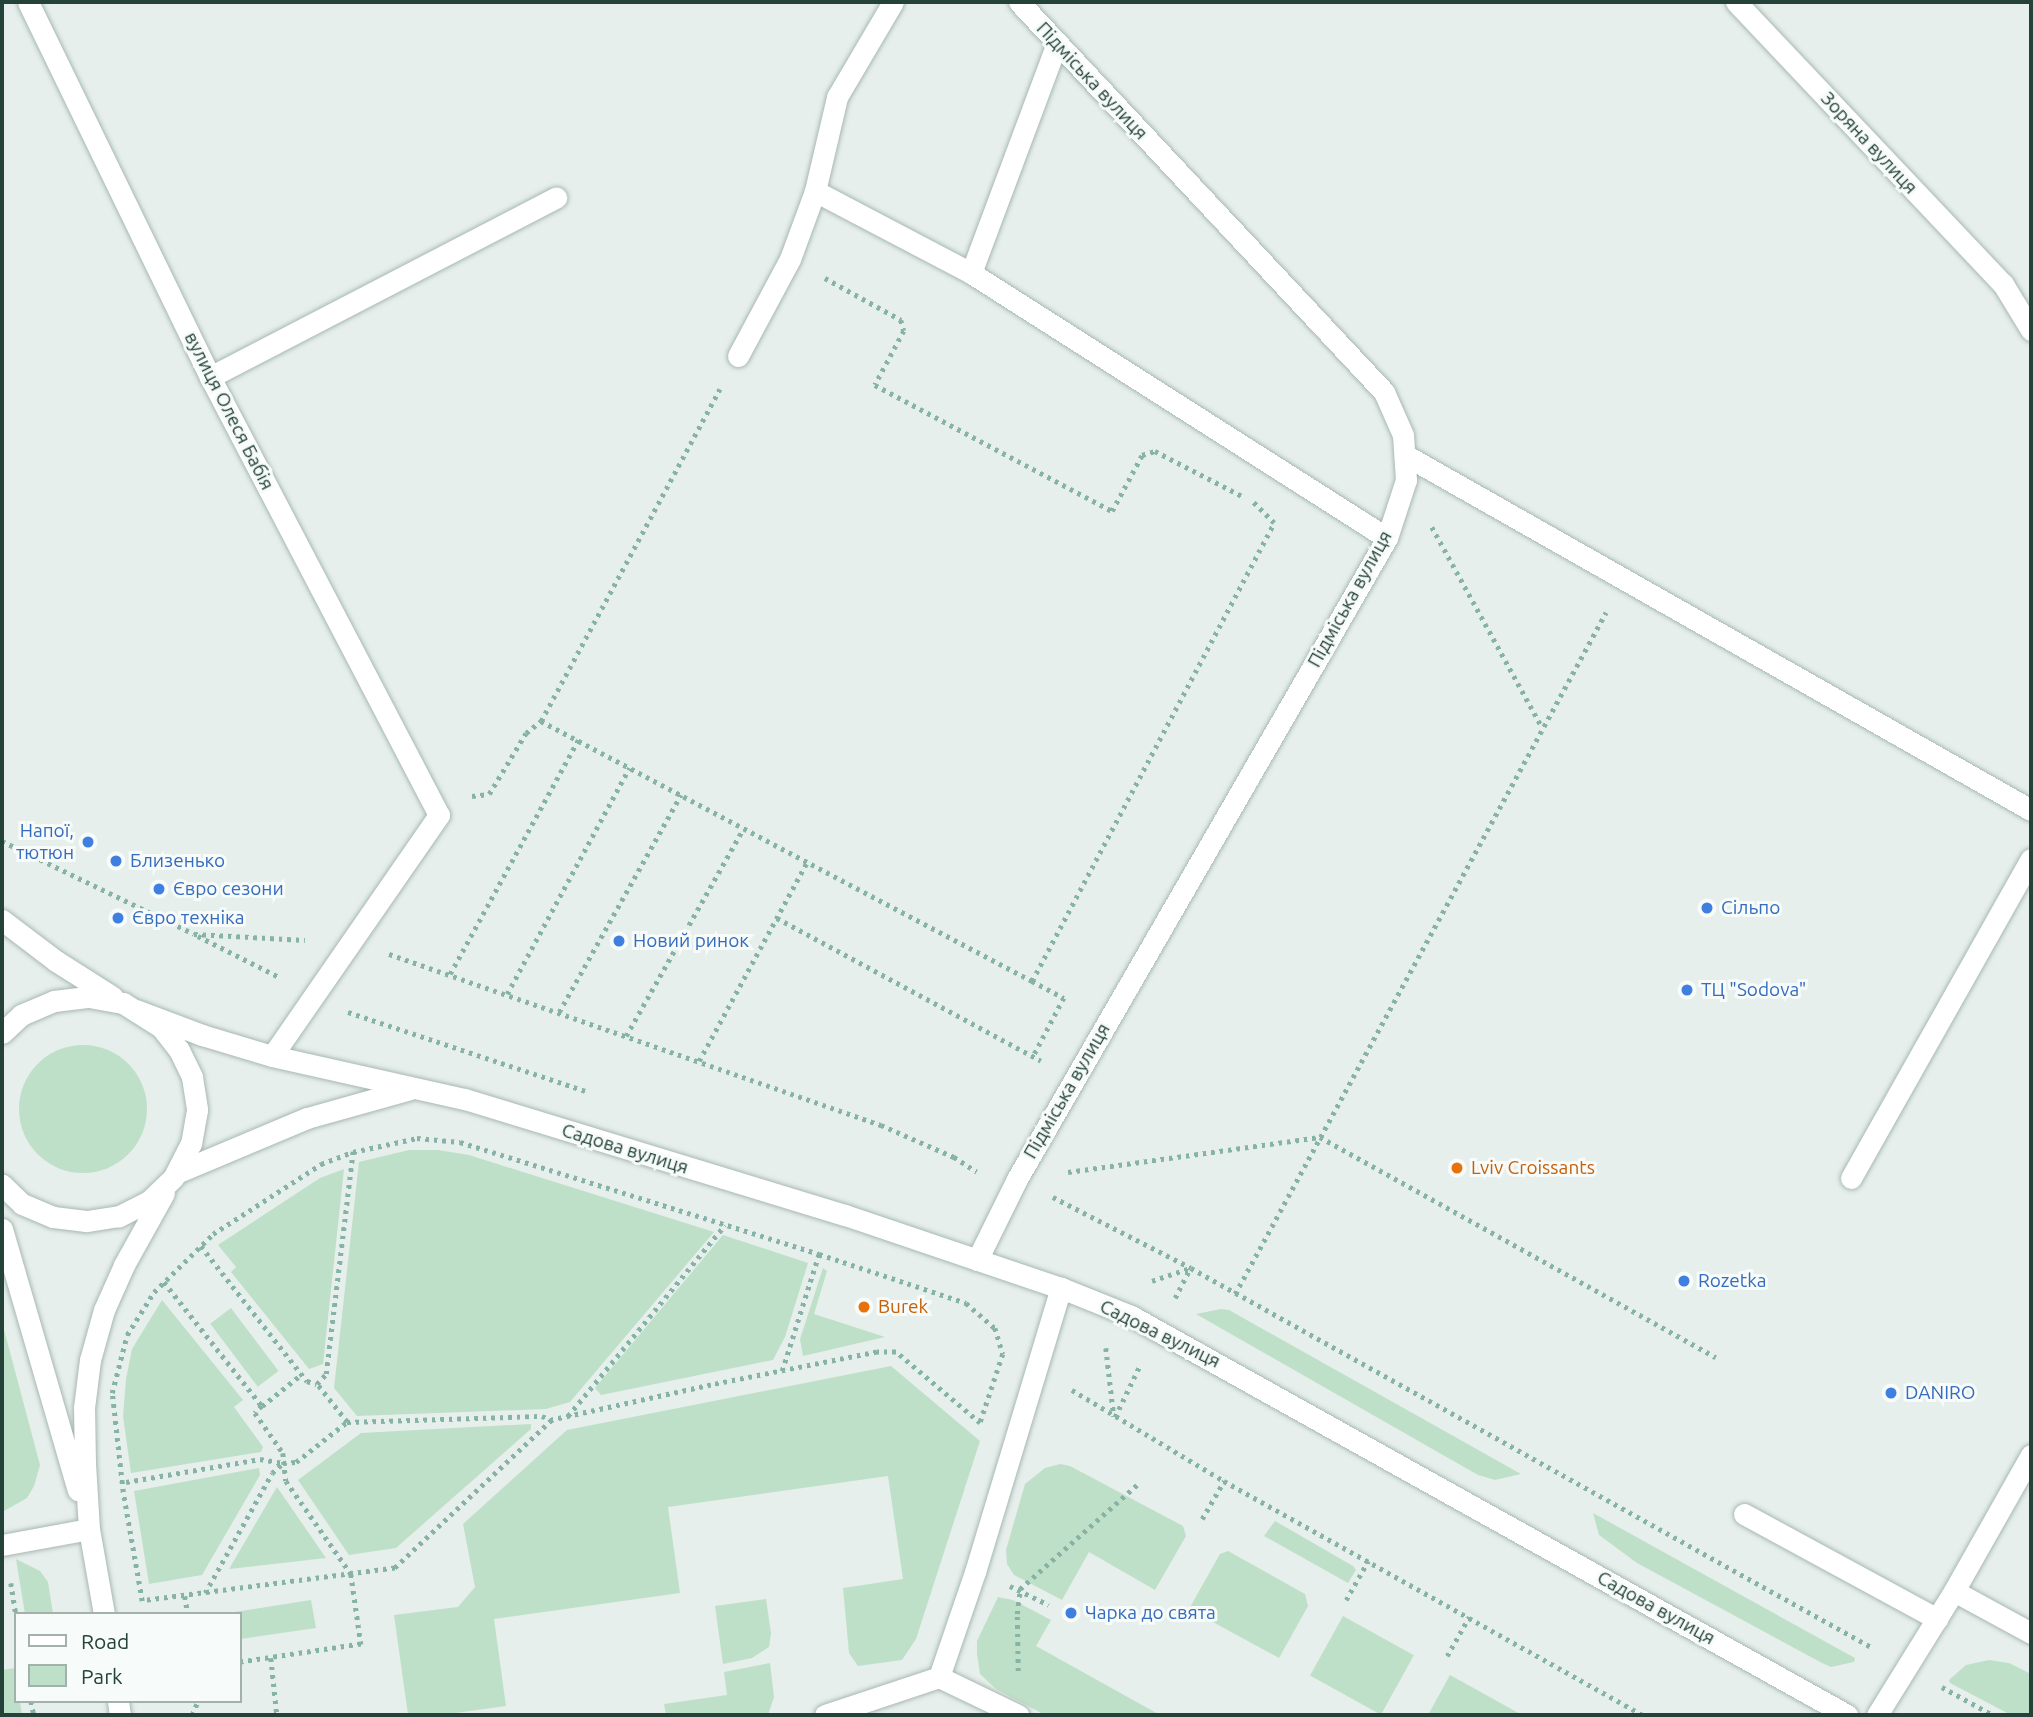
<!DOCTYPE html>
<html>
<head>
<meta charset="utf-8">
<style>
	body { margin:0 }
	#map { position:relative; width:2033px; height:1717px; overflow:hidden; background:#e6efeb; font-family:Ubuntu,sans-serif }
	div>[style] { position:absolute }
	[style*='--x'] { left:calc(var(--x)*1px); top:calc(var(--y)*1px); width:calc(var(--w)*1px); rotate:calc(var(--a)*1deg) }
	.green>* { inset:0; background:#bfe0c8; transform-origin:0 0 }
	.round { border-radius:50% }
	.path>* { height:4.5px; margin-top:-2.25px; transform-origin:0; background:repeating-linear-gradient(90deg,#86b3a5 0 3.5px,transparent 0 8.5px) }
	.roads { filter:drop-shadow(0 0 2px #a8b8b2) drop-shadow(0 0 2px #a8b8b2) }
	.service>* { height:21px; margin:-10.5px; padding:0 10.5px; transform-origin:10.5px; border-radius:10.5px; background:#fff }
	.minor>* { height:21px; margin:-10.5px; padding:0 10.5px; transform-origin:10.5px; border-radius:10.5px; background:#fff }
	.tertiary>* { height:21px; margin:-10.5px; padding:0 10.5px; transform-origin:10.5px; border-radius:10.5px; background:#fff }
	.dots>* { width:19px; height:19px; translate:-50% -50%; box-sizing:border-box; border:4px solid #f7fbf9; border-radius:50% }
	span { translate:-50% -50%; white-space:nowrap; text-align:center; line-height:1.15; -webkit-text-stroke:6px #f7fbf9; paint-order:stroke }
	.street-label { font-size:19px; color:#24423a }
	.shop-label { font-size:19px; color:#366cbe }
	.right { translate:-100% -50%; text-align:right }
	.left { translate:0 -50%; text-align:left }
	.food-label { font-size:19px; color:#c56008 }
	.frame { position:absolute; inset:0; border:4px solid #24423a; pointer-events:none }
	.legend { position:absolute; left:14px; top:1612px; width:228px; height:91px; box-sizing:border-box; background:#f7fbf9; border:2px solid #a3b1ad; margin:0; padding:9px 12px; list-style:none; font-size:21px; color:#24423a }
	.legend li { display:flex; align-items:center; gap:14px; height:35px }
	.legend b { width:35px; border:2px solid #a3b1ad }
</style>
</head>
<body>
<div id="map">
	<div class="green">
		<i class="round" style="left:19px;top:1045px;width:128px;height:128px"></i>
		<i style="clip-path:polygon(409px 1150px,438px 1150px,469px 1155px,714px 1232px,570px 1402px,546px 1409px,357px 1416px,334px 1388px,359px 1162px)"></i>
		<i style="clip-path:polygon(344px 1169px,323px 1364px,309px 1369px,231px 1272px,236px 1267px,218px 1245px,320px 1178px)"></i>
		<i style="clip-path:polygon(723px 1235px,808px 1263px,785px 1337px,773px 1360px,601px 1395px,595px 1388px)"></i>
		<i style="clip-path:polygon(823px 1268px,827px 1271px,814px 1314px,885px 1337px,803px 1356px,800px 1339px)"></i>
		<i style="clip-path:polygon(162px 1300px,243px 1400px,234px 1407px,263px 1447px,261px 1452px,131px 1473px,123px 1416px,126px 1379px,132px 1349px)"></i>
		<i style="left:231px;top:1308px;width:79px;height:26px;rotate:53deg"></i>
		<i style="clip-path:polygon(1221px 1309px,1229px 1310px,1521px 1474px,1495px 1480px,1478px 1475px,1196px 1314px)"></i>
		<i style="clip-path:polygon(2px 1322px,40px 1465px,34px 1486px,27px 1498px,4px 1511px)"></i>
		<i style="clip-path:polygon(891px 1366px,980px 1441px,916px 1639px,902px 1660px,858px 1666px,849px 1653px,843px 1588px,903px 1579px,888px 1476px,668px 1507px,680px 1593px,494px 1619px,506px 1706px,441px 1715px,408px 1715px,394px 1615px,458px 1607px,475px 1587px,463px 1524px,567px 1430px)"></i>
		<i style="clip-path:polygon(531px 1424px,531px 1429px,396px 1548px,349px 1555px,298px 1480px,361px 1433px)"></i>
		<i style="clip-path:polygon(1060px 1464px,1070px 1466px,1183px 1526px,1186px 1536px,1155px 1590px,1089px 1552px,1062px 1600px,1014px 1575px,1007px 1564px,1006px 1550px,1025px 1484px,1045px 1468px)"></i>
		<i style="clip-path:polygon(259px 1468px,260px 1475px,202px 1575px,149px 1584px,134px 1491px)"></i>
		<i style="clip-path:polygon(277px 1487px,326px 1558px,229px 1569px)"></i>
		<i style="clip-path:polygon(1593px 1513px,1855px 1658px,1854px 1662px,1831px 1667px,1822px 1663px,1637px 1563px,1599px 1535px)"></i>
		<i style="clip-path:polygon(1275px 1521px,1353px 1566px,1356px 1570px,1348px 1583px,1264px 1536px)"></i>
		<i style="clip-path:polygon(1228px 1551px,1305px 1594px,1308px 1606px,1279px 1658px,1189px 1609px,1220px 1554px)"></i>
		<i style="clip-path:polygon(16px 1559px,40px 1571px,48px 1582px,53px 1614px,25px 1614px)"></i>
		<i style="clip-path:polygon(998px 1597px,1013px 1600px,1051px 1620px,1036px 1646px,1160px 1715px,1045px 1715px,996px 1689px,980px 1674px,977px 1654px,977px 1641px)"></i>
		<i style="clip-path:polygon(766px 1599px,771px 1633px,769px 1647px,752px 1658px,723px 1664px,715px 1606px)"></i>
		<i style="clip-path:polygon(311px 1600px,316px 1628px,240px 1639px,240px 1614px,222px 1614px)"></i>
		<i style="left:1343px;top:1616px;width:81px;height:68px;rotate:29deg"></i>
		<i style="clip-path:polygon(1989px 1660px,2009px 1663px,2031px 1674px,2031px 1715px,2011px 1715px,1950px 1683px,1949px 1680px,1966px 1665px)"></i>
		<i style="clip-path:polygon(770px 1663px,774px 1697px,768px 1715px,666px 1715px,664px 1704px,727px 1695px,724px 1672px)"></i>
		<i style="clip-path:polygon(15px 1668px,16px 1701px,20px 1701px,22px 1715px,2px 1715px,2px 1670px)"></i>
		<i style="clip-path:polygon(1450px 1675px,1522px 1715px,1428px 1715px)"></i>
	</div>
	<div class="path">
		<i style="--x:825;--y:278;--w:87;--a:28.9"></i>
		<i style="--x:901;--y:320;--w:11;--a:75"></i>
		<i style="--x:904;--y:331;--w:61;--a:118.2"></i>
		<i style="--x:875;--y:385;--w:268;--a:28"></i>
		<i style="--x:1112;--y:511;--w:64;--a:-61.8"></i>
		<i style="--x:1142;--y:455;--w:14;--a:-17"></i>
		<i style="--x:1155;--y:451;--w:98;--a:27.3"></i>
		<i style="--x:1432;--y:527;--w:228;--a:61.2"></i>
		<i style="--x:541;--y:721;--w:556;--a:27.9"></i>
		<i style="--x:1032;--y:981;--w:518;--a:-62.15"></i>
		<i style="--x:1274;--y:523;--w:30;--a:-135"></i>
		<i style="--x:472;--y:796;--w:17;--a:-7"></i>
		<i style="--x:489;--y:794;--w:71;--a:-58.8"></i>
		<i style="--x:526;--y:733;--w:19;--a:-39"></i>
		<i style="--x:541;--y:721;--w:377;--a:-61.7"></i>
		<i style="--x:2;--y:841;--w:213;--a:25.8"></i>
		<i style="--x:194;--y:934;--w:111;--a:3.1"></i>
		<i style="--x:777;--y:918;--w:300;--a:28.4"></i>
		<i style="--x:198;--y:936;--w:93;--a:26.8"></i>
		<i style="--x:389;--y:954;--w:521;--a:19.17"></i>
		<i style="--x:881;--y:1125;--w:80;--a:23.7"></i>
		<i style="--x:954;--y:1157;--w:27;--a:33"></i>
		<i style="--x:450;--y:974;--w:267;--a:-61.3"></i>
		<i style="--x:1032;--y:981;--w:36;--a:28"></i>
		<i style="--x:1064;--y:998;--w:67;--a:117.7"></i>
		<i style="--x:507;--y:994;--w:257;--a:-61.6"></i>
		<i style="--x:348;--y:1012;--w:250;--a:18.4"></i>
		<i style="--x:559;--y:1012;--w:249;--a:-60.7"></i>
		<i style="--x:626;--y:1036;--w:238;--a:-60.5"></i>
		<i style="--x:699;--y:1061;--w:226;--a:-61.5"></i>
		<i style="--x:417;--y:1138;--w:43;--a:5.3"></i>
		<i style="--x:460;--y:1142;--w:376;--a:17.3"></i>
		<i style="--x:819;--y:1254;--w:155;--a:18.4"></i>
		<i style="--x:966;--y:1303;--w:38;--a:41"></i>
		<i style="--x:995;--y:1328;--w:27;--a:73"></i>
		<i style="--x:1003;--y:1354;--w:73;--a:108.4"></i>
		<i style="--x:980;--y:1423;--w:110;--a:-139.8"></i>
		<i style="--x:896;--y:1352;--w:19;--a:180"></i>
		<i style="--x:877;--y:1352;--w:169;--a:168.8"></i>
		<i style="--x:711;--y:1385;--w:163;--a:167.6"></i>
		<i style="--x:552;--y:1420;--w:216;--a:136.7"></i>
		<i style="--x:395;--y:1568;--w:255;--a:172.6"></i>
		<i style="--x:142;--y:1601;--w:111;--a:-99.9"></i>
		<i style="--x:123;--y:1492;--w:100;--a:-96.3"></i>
		<i style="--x:112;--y:1393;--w:60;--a:-75.5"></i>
		<i style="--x:127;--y:1335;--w:51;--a:-57.9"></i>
		<i style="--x:154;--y:1292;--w:83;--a:-44.5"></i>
		<i style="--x:213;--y:1234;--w:129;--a:-32.9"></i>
		<i style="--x:321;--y:1164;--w:34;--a:-21"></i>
		<i style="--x:353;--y:1152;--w:66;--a:-12.3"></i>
		<i style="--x:1068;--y:1172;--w:254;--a:-7.9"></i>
		<i style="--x:1320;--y:1137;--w:453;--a:29.1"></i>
		<i style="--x:1053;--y:1197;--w:155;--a:27.2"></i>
		<i style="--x:1191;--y:1268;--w:781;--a:29.13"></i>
		<i style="--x:201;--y:1246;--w:172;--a:51.9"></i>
		<i style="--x:307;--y:1381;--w:10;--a:17"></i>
		<i style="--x:1152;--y:1281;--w:40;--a:-18.9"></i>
		<i style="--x:164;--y:1282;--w:158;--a:51.7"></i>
		<i style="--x:262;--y:1406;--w:10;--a:135"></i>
		<i style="--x:255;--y:1413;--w:49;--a:55"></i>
		<i style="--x:283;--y:1453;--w:28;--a:84"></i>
		<i style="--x:286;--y:1481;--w:113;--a:55"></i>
		<i style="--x:351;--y:1574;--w:71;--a:81.9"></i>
		<i style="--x:361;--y:1644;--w:122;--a:171.5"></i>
		<i style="--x:1235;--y:1294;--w:776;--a:-61.45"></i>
		<i style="--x:1175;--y:1298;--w:33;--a:-63"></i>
		<i style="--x:1106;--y:1348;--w:69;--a:83.4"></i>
		<i style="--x:782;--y:1371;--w:123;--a:-72.5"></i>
		<i style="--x:1072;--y:1390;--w:177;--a:30.9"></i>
		<i style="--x:1224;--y:1481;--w:479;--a:29.2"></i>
		<i style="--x:262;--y:1406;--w:51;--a:-38.7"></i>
		<i style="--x:568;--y:1416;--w:247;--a:-50.6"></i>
		<i style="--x:1115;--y:1417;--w:58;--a:-64.3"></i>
		<i style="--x:347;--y:1422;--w:48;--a:-128.3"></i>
		<i style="--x:317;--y:1384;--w:13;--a:-48"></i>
		<i style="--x:326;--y:1374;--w:224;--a:-83.1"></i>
		<i style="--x:126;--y:1482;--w:136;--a:-9.7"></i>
		<i style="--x:260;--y:1459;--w:22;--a:10"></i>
		<i style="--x:1202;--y:1519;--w:44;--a:-59.9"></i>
		<i style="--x:11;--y:1583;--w:31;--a:81"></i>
		<i style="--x:1010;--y:1586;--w:43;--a:26"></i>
		<i style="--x:205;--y:1593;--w:137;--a:-60.8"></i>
		<i style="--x:272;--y:1473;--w:15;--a:-42"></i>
		<i style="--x:283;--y:1463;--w:13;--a:-4"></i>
		<i style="--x:296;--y:1462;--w:65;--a:-38.1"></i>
		<i style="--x:347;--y:1422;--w:195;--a:-1.8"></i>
		<i style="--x:542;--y:1416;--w:11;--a:22"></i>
		<i style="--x:185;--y:1596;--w:18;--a:81"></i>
		<i style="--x:1346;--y:1600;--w:45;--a:-60.6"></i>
		<i style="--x:1447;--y:1656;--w:45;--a:-60.6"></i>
		<i style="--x:271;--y:1658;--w:57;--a:84"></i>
		<i style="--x:1018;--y:1671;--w:57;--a:-91"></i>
		<i style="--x:1017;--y:1614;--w:25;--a:-83"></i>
		<i style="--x:1020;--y:1589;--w:158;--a:-41.7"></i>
		<i style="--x:1942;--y:1687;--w:58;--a:28.8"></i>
		<i style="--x:31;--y:1701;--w:14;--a:78"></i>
		<i style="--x:192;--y:1715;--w:15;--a:-67"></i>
	</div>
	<div class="roads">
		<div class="service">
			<i style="--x:815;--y:191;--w:176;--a:27.7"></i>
			<i style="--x:971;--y:273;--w:493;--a:32.5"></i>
			<i style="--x:971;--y:273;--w:246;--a:-69.5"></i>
			<i style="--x:2003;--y:284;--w:54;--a:58.7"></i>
			<i style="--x:738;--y:356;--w:110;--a:-61.8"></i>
			<i style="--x:790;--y:259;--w:72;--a:-69.8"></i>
			<i style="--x:815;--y:191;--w:97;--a:-76.8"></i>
			<i style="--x:837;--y:97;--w:110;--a:-59.5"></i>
			<i style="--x:210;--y:377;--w:390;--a:-27.4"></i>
			<i style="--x:1405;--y:455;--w:720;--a:29.56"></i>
			<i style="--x:1851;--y:1178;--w:366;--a:-60.6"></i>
			<i style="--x:1744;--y:1514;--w:220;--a:28.5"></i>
			<i style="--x:2;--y:1545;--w:88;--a:-10.4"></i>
			<i style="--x:1954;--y:1591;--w:88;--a:28.6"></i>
			<i style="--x:939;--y:1677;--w:111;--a:-71.1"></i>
			<i style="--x:975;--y:1572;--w:297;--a:-73.2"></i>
			<i style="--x:825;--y:1715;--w:120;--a:-18.4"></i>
			<i style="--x:939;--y:1677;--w:88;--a:25.7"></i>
			<i style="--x:1877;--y:1715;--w:146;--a:-58.2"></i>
			<i style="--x:1954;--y:1591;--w:156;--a:-60.5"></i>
		</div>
		<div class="minor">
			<i style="--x:28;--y:2;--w:417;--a:64.1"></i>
			<i style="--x:210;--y:377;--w:494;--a:62.4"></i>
			<i style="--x:439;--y:815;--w:293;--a:124.7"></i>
			<i style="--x:1736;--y:2;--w:388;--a:46.6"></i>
			<i style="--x:977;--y:1260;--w:90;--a:-63.7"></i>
			<i style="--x:1017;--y:1179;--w:740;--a:-60.01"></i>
			<i style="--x:1387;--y:538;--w:61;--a:-71.9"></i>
			<i style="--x:1406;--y:480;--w:45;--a:-93.8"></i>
			<i style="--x:1403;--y:435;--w:47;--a:-113.8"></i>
			<i style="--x:1384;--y:392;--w:534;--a:-133.1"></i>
		</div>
		<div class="tertiary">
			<i style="--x:2;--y:920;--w:68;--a:37.2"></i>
			<i style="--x:56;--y:961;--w:67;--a:32.3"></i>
			<i style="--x:136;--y:1010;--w:71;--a:20.7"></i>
			<i style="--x:202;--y:1035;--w:73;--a:16.7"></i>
			<i style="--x:272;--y:1056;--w:198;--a:12.6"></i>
			<i style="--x:465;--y:1099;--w:397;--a:17"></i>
			<i style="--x:845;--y:1215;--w:228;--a:18.7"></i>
			<i style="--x:1061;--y:1288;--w:75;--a:21.8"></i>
			<i style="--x:1131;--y:1316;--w:820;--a:29.13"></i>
			<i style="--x:2;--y:1033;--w:26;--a:-43"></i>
			<i style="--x:21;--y:1015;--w:36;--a:-23"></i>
			<i style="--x:54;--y:1001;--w:35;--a:-7"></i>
			<i style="--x:89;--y:997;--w:35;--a:10"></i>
			<i style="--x:123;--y:1003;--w:45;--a:32.3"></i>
			<i style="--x:161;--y:1027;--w:29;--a:52"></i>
			<i style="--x:179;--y:1050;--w:30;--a:64"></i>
			<i style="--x:192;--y:1077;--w:33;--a:81"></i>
			<i style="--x:197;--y:1110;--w:34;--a:100"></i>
			<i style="--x:191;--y:1143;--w:39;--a:117"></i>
			<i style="--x:173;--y:1178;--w:33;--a:136"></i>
			<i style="--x:149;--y:1201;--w:34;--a:153"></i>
			<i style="--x:119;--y:1216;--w:33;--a:171"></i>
			<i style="--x:86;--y:1221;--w:33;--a:-173"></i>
			<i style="--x:53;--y:1217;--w:34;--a:-157"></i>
			<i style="--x:22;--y:1204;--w:28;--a:-136"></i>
			<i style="--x:176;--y:1173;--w:142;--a:-22.8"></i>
			<i style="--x:307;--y:1118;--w:107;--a:-15.7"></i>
			<i style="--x:2;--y:1229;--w:272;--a:73.8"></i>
			<i style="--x:104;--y:1614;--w:86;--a:-100"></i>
			<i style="--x:89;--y:1529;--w:66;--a:-93.5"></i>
			<i style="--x:85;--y:1463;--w:55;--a:-91"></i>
			<i style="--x:84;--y:1408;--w:48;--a:-82.9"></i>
			<i style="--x:90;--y:1360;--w:52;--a:-74.4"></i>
			<i style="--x:104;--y:1310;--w:49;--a:-66"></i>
			<i style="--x:124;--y:1265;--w:82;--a:-60.9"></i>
			<i style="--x:118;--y:1701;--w:14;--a:82"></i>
		</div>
	</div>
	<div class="dots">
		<i style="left:88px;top:842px;background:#3f7fe0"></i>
		<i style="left:116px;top:861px;background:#3f7fe0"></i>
		<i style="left:159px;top:889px;background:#3f7fe0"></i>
		<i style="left:1707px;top:908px;background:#3f7fe0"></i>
		<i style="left:118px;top:918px;background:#3f7fe0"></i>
		<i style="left:619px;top:941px;background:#3f7fe0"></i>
		<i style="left:1687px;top:990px;background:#3f7fe0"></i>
		<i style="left:1457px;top:1168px;background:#e8710a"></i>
		<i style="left:1684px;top:1281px;background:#3f7fe0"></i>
		<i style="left:864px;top:1307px;background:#e8710a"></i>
		<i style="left:1891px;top:1393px;background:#3f7fe0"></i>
		<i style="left:1071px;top:1613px;background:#3f7fe0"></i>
	</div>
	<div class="street-label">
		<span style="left:1092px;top:81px;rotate:47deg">Підміська вулиця</span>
		<span style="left:1869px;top:143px;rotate:47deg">Зоряна вулиця</span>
		<span style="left:229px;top:411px;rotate:63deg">вулиця Олеся Бабія</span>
		<span style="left:1350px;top:599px;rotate:-61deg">Підміська вулиця</span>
		<span style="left:1067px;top:1091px;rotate:-60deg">Підміська вулиця</span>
		<span style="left:625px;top:1149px;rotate:17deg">Садова вулиця</span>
		<span style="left:1160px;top:1334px;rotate:26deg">Садова вулиця</span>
		<span style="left:1656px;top:1608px;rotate:29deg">Садова вулиця</span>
	</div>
	<div class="shop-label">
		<span class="right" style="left:74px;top:842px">Напої,<br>тютюн</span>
		<span class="left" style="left:130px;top:861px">Близенько</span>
		<span class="left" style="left:173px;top:889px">Євро сезони</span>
		<span class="left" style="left:1721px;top:908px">Сільпо</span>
		<span class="left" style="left:132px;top:918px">Євро техніка</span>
		<span class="left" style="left:633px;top:941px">Новий ринок</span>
		<span class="left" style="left:1701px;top:990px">ТЦ "Sodova"</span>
		<span class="left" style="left:1698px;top:1281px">Rozetka</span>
		<span class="left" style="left:1905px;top:1393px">DANIRO</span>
		<span class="left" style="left:1085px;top:1613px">Чарка до свята</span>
	</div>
	<div class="food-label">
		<span class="left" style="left:1471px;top:1168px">Lviv Croissants</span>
		<span class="left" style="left:878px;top:1307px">Burek</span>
	</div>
	<div class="frame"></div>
	<ul class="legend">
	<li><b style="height:9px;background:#fff"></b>Road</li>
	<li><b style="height:19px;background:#bfe0c8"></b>Park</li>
	</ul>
</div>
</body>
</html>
